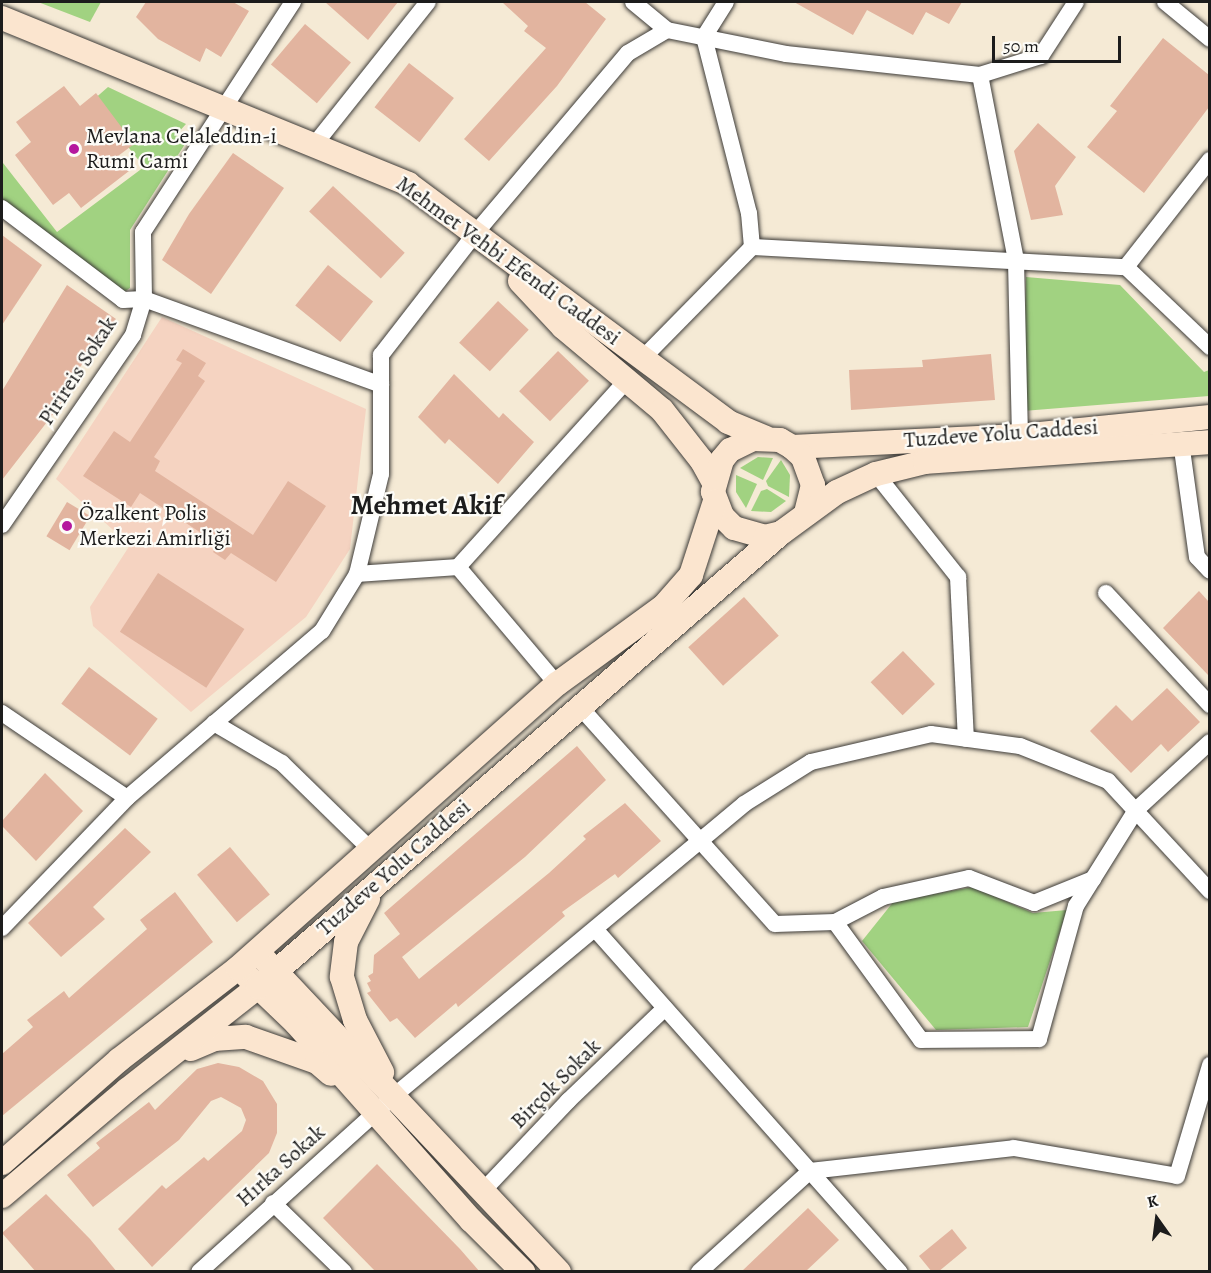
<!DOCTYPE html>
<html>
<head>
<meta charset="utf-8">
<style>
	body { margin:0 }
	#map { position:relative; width:1211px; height:1273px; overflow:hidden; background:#f5ead5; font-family:Alegreya,serif }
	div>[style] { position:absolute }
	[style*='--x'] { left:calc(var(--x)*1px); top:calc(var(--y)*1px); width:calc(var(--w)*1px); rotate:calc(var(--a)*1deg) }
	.built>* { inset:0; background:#f5d3c1 }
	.green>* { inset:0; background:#a1d281 }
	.building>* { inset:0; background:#e2b49f; transform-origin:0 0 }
	.roads { filter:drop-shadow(0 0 2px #3d3b38) drop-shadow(0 0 2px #3d3b38) }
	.street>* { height:16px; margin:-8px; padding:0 8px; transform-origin:8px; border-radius:8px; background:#fff }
	.secondary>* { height:24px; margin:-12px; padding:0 12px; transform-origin:12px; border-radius:12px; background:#fbe5cf }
	.dots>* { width:16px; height:16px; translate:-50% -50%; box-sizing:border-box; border:3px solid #fdfcf7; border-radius:50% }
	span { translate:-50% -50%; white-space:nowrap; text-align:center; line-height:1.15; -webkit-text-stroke:4.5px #fdfcf7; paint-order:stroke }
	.poi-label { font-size:22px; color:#1c1c1c }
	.left { translate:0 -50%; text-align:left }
	.street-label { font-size:22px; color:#1c1c1c }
	.district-label { font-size:28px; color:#1c1c1c; font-weight:700 }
	.frame { position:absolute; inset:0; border:3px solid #1c1c1c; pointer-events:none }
	.north { position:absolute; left:1127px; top:1189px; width:60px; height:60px; -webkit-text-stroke:4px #fdfcf7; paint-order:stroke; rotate:346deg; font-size:16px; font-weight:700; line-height:24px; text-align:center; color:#1c1c1c }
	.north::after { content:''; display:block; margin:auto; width:21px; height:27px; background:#1c1c1c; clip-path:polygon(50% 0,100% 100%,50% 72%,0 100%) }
	.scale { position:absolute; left:992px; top:36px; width:129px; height:27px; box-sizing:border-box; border:3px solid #1c1c1c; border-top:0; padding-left:8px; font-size:18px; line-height:21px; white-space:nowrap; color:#1c1c1c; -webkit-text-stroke:4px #fdfcf7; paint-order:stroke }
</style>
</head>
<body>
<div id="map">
	<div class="built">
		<i style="clip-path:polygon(162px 317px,366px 409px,350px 549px,306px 617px,191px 712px,93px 626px,90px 607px,130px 545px,56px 479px)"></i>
	</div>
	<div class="green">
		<i style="clip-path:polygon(38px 2px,101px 2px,90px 22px)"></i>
		<i style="clip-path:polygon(108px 87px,186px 124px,176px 135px,185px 144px,130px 230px,130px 288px,124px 292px,2px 199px,3px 163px,57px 232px,144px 167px,92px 101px)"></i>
		<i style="clip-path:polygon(1026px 277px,1120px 285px,1204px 372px,1209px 370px,1209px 396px,1023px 411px)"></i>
		<i style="clip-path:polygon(758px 457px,773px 458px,763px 480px,740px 468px)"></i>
		<i style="clip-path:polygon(781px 460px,790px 475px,789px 497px,768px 486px,766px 481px)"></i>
		<i style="clip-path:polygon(736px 475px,757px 484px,746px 508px,736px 492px)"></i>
		<i style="clip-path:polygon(767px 489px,786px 501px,771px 512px,751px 511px,761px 491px)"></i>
		<i style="clip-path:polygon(973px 887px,1033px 913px,1067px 910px,1028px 1027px,936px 1030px,862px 941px,894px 901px)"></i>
	</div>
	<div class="building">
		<i style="clip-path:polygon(146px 2px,233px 2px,249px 11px,221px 57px,206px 48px,200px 62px,158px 39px,136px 17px)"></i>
		<i style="clip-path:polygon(325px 2px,398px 2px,368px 40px)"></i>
		<i style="clip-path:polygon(502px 2px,585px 2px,606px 19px,557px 86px,489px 161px,464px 139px,546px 48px,524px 31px,528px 26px)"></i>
		<i style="clip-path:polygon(794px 2px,962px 2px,949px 24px,926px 12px,913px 35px,867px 10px,853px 35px)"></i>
		<i style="left:305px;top:24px;width:60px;height:53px;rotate:40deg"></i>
		<i style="clip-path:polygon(1163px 38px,1209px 75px,1209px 107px,1144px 193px,1087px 147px,1117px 111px,1110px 106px)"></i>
		<i style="left:409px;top:63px;width:57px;height:56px;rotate:38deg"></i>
		<i style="clip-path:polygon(64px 86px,80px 106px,96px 93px,134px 144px,118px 156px,129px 171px,81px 208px,69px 193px,53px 205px,15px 155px,31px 142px,16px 122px)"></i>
		<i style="clip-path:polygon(1038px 123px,1076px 157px,1055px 186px,1063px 215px,1031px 220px,1014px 151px)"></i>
		<i style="clip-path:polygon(233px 153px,284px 188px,211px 294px,162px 260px,189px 214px)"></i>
		<i style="left:333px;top:186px;width:98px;height:35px;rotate:43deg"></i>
		<i style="clip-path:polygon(2px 235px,42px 265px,2px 325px)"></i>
		<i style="left:328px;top:265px;width:58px;height:52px;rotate:39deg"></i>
		<i style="clip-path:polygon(67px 285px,116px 319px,72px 378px,78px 382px,2px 480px,2px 391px)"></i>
		<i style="left:498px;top:301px;width:42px;height:57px;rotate:43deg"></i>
		<i style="clip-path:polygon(183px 349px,206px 363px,198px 376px,205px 381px,154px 457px,160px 461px,155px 471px,253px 535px,288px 481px,326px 506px,276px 582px,231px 553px,225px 560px,213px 552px,218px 544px,140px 493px,131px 507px,83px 476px,114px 431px,130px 442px,182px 363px,176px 360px)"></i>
		<i style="left:558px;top:351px;width:43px;height:56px;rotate:44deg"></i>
		<i style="clip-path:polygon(991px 354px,995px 400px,851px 410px,849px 370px,923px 367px,922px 360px)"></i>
		<i style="clip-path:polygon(454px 374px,499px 418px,503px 413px,534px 442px,498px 484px,449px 439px,445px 444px,418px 417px)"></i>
		<i style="left:67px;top:502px;width:27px;height:40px;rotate:31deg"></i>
		<i style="left:158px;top:573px;width:103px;height:70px;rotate:33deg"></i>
		<i style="clip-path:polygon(1199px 591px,1209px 602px,1209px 676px,1163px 628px)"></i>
		<i style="left:744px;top:597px;width:52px;height:75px;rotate:48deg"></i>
		<i style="left:903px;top:651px;width:46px;height:45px;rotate:46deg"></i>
		<i style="left:89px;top:667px;width:86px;height:46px;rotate:37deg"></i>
		<i style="clip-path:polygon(1167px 688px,1200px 722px,1168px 752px,1161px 744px,1131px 773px,1090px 731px,1116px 705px,1132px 721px)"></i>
		<i style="clip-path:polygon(577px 746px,606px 780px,525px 857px,402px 957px,419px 979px,549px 873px,586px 839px,583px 836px,625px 803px,661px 841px,618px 878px,615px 874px,562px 912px,565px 916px,458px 1007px,456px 1003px,415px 1038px,397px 1018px,390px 1022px,367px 993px,371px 991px,367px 983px,371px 981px,368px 976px,373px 973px,374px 955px,400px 934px,384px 913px)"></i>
		<i style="clip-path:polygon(45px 773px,83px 811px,36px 861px,2px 826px,2px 821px)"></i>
		<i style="clip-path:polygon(125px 828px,151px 852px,93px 907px,105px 919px,61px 957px,28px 923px)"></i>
		<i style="left:230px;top:847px;width:62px;height:43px;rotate:50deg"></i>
		<i style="clip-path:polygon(175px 892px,213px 942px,2px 1116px,2px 1054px,33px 1027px,27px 1020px,64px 991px,69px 998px,147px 929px,140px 920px)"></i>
		<i style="clip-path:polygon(218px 1063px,239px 1067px,263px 1081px,277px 1104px,277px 1133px,269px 1153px,152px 1267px,118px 1229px,162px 1185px,166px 1189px,204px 1157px,208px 1161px,242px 1131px,246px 1120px,241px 1108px,221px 1097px,211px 1101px,179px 1140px,93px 1207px,67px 1175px,100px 1148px,96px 1143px,149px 1102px,155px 1110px,197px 1069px)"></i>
		<i style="clip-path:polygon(377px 1164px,460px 1249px,480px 1272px,376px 1272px,323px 1218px)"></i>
		<i style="clip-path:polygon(46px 1194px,90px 1239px,117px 1272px,36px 1272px,2px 1233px)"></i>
		<i style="clip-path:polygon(808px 1208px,839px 1240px,805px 1272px,741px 1272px)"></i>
		<i style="clip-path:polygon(952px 1229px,967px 1248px,938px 1272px,932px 1272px,919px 1256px)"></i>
	</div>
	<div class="roads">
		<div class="street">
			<i style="--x:633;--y:2;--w:44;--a:39.5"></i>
			<i style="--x:726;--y:2;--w:41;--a:122.2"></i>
			<i style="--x:704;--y:37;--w:182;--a:75.7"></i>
			<i style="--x:749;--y:213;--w:34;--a:85"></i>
			<i style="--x:1165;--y:2;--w:58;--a:39.4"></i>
			<i style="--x:980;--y:75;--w:189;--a:79"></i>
			<i style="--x:1016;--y:261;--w:175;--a:88.7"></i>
			<i style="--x:315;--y:144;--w:181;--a:-51.5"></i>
			<i style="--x:2;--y:208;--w:152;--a:37.2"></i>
			<i style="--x:123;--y:300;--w:21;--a:-3"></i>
			<i style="--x:144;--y:299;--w:252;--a:19.9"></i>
			<i style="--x:1126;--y:267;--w:136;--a:-51.9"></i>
			<i style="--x:642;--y:359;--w:157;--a:-45.5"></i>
			<i style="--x:752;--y:247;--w:375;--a:3.1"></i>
			<i style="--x:1126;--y:267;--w:116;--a:43.6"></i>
			<i style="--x:1181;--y:442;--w:116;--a:82.1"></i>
			<i style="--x:1197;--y:557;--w:19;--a:47"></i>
			<i style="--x:876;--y:474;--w:132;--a:51.5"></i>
			<i style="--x:958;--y:577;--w:162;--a:87.2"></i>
			<i style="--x:2;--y:525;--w:231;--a:-55.4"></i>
			<i style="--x:133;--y:335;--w:38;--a:-73"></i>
			<i style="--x:144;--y:299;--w:67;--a:-90.9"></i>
			<i style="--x:143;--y:232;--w:275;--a:-56.9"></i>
			<i style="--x:458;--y:567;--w:153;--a:49.8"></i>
			<i style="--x:357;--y:574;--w:101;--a:-4"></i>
			<i style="--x:458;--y:567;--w:252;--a:-47.9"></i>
			<i style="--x:1106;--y:593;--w:153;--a:47.1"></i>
			<i style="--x:581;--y:708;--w:290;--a:48.1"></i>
			<i style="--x:775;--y:924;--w:60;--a:-1.9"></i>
			<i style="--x:835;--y:922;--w:146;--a:53.9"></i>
			<i style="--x:921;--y:1040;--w:118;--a:-0.5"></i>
			<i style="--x:1039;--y:1039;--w:138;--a:-74.5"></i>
			<i style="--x:1076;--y:906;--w:113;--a:-58"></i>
			<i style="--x:1136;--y:810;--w:100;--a:-42.6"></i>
			<i style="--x:2;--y:713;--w:151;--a:34.2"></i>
			<i style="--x:127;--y:798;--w:257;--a:-40.6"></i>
			<i style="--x:322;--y:631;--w:67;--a:-58.4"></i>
			<i style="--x:357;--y:574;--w:103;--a:-76.5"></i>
			<i style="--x:381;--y:474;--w:119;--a:-90"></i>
			<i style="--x:381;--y:355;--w:152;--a:-52.2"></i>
			<i style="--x:474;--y:235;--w:238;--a:-49.8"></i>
			<i style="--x:628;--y:53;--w:45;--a:-30.5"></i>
			<i style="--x:667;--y:30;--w:121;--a:11.4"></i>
			<i style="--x:786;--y:54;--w:195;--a:6.2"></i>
			<i style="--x:980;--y:75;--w:64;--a:-17.3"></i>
			<i style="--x:1041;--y:56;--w:64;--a:-57.1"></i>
			<i style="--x:214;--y:723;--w:79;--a:30.5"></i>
			<i style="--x:282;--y:763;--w:124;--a:44.3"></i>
			<i style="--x:835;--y:922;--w:54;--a:-27.5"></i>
			<i style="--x:883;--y:897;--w:88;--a:-12.5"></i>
			<i style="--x:969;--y:878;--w:70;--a:21"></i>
			<i style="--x:1034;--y:903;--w:64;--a:-22.1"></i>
			<i style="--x:2;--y:928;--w:180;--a:-46.1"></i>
			<i style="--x:595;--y:929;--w:459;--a:48.4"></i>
			<i style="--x:481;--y:1193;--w:127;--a:-46.6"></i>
			<i style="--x:568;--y:1101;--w:134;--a:-43.8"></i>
			<i style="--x:273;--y:1203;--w:99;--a:44.2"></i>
			<i style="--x:199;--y:1272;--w:264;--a:-42.1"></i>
			<i style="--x:395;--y:1095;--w:454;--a:-39.8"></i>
			<i style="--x:744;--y:804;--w:79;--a:-32.1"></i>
			<i style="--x:811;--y:762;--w:123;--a:-13.1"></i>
			<i style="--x:931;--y:734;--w:90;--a:7.7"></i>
			<i style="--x:1020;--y:746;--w:95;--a:21.7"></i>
			<i style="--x:1108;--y:781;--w:150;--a:47.2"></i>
			<i style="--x:699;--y:1272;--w:150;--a:-42.3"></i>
			<i style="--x:810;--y:1171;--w:205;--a:-6.4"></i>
			<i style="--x:1014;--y:1148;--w:165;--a:9.7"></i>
			<i style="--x:1177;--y:1176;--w:116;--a:-73.4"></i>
		</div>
		<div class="secondary">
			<i style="--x:2;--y:18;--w:439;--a:22.2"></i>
			<i style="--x:408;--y:184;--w:399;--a:36.6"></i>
			<i style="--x:728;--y:422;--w:41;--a:22.8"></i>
			<i style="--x:520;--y:281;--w:63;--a:46.9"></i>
			<i style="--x:563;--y:327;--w:129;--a:40"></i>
			<i style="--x:662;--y:410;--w:65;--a:51.9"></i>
			<i style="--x:702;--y:461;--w:25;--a:61"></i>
			<i style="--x:792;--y:447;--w:228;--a:-2.8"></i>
			<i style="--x:1020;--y:436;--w:191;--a:-5.7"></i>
			<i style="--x:806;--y:513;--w:29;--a:-76"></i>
			<i style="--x:813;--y:485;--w:30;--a:-110"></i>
			<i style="--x:803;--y:457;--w:15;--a:-138"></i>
			<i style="--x:792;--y:447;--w:14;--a:-150"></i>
			<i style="--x:780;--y:440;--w:27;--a:-178"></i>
			<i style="--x:753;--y:439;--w:25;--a:154"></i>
			<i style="--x:730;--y:450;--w:13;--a:129"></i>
			<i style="--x:722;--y:460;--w:33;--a:106"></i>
			<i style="--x:713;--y:492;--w:26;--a:69"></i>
			<i style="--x:722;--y:516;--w:17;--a:45"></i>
			<i style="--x:734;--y:528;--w:32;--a:16"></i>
			<i style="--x:765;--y:537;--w:16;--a:-14"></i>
			<i style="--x:781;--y:533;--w:69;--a:-36.2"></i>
			<i style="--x:837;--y:492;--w:43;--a:-24.8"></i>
			<i style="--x:876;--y:474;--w:50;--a:-13.8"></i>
			<i style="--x:925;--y:462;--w:286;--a:-4"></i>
			<i style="--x:368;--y:899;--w:48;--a:117.1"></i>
			<i style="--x:346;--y:942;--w:35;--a:97"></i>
			<i style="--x:342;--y:977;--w:45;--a:73.2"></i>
			<i style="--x:355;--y:1020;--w:59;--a:62.6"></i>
			<i style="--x:264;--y:959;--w:430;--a:46.7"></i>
			<i style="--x:247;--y:976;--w:68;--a:43.8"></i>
			<i style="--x:296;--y:1023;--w:264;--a:48.4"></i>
			<i style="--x:471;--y:1220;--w:74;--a:45"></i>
			<i style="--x:191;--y:1049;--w:25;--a:-23"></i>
			<i style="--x:214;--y:1039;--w:32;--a:-4"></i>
			<i style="--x:246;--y:1037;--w:75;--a:19.4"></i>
			<i style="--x:317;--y:1062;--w:18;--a:41"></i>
			<i style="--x:2;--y:1163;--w:156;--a:-41.4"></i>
			<i style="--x:119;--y:1060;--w:150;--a:-37.7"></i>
			<i style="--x:238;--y:968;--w:427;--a:-41.7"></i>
			<i style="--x:557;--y:684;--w:132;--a:-36.1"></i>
			<i style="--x:664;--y:606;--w:41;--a:-48.9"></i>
			<i style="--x:691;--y:575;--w:78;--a:-72"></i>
			<i style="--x:2;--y:1196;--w:164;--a:-40.3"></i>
			<i style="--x:127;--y:1090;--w:167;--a:-38.2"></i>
			<i style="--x:258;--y:987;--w:693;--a:-40.96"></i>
		</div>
	</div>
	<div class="dots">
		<i style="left:74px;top:149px;background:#b5179e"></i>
		<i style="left:67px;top:526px;background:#b5179e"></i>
	</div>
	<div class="poi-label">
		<span class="left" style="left:86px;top:149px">Mevlana Celaleddin-i<br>Rumi Cami</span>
		<span class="left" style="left:79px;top:526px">Özalkent Polis<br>Merkezi Amirliği</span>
	</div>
	<div class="street-label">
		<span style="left:508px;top:261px;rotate:36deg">Mehmet Vehbi Efendi Caddesi</span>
		<span style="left:78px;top:371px;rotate:-57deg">Pirireis Sokak</span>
		<span style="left:1001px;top:434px;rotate:-4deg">Tuzdeve Yolu Caddesi</span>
		<span style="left:394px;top:868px;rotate:-41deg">Tuzdeve Yolu Caddesi</span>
		<span style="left:556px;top:1084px;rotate:-45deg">Birçok Sokak</span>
		<span style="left:281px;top:1166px;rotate:-42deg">Hırka Sokak</span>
	</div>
	<div class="district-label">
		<span style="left:426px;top:505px">Mehmet Akif</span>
	</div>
	<div class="frame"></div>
	<div class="north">K</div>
	<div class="scale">50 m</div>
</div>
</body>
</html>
